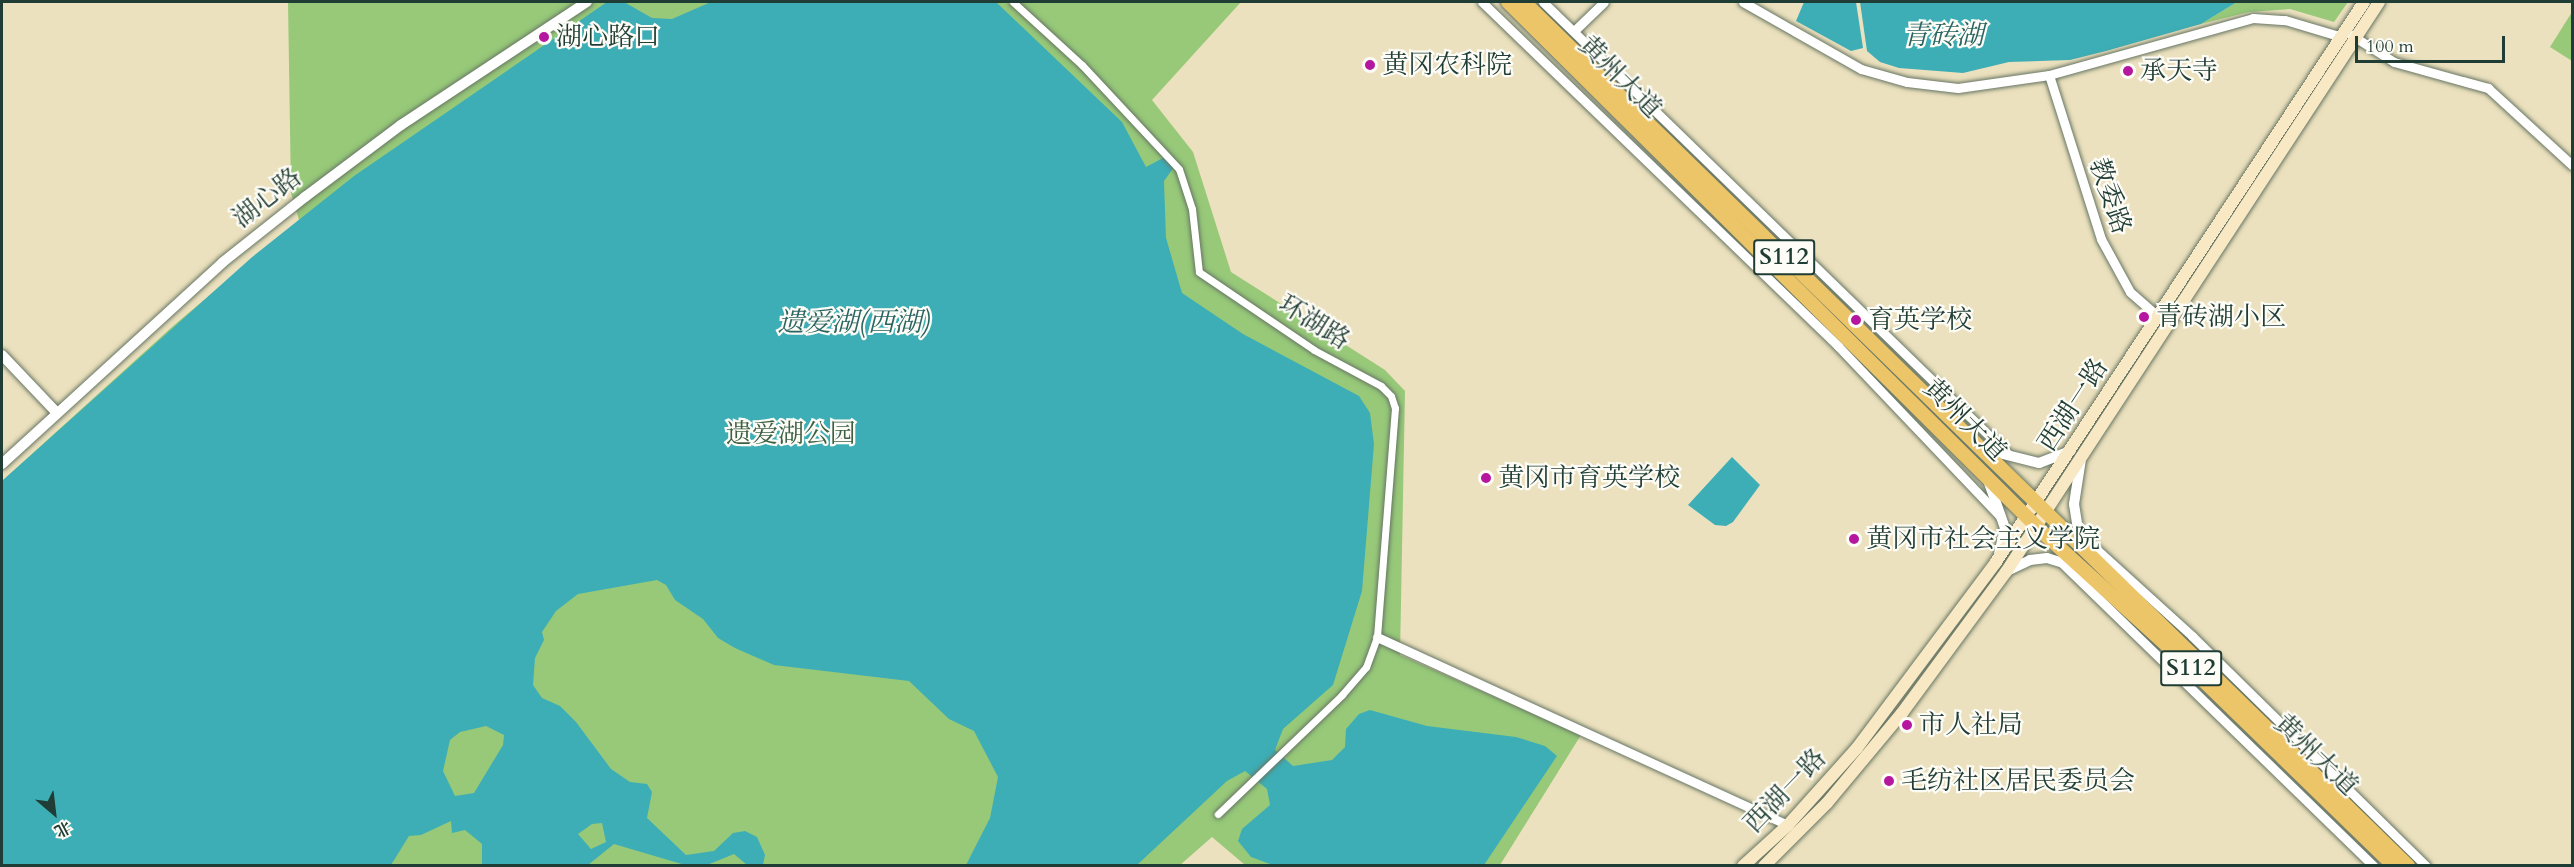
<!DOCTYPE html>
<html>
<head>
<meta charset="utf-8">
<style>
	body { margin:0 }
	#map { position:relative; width:2574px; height:867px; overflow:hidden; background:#ece1be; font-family:Cardo,"Noto Serif SC",serif }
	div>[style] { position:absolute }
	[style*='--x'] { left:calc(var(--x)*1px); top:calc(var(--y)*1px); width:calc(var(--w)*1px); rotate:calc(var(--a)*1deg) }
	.green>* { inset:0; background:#97c979 }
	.water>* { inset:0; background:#3daeb6 }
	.roads { filter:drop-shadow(0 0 2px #677664) drop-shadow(0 0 2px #677664) }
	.pedestrian>* { height:7px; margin:-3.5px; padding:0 3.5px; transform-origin:3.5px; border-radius:3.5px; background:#fff }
	.minor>* { height:9px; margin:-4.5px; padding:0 4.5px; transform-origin:4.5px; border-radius:4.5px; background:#fff }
	.tertiary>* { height:10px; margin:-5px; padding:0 5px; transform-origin:5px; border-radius:5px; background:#fff }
	.secondary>* { height:12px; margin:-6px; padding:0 6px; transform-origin:6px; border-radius:6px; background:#f8e8c3 }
	.primary>* { height:14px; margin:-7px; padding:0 7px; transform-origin:7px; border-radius:7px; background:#edc569 }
	.dots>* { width:16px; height:16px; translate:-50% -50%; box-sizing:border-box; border:3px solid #fdfcf7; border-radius:50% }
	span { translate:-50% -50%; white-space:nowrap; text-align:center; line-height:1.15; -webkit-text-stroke:4.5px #fdfcf7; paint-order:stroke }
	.shield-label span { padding:2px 4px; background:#fdfcf7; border:2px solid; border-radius:4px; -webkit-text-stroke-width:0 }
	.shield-label { font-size:24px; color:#1f3d34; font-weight:700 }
	.poi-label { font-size:26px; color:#1f3d34 }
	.left { translate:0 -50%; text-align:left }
	.street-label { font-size:26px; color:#1f3d34 }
	.park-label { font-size:26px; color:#3d6045 }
	.water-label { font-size:27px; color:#2a6562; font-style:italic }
	.frame { position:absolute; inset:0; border:3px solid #1f3d34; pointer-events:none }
	.north { position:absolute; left:24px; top:783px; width:60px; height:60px; -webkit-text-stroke:4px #fdfcf7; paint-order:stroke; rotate:152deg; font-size:16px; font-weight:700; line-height:24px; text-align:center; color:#1f3d34 }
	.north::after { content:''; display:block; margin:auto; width:21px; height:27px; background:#1f3d34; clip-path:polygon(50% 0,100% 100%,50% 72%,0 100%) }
	.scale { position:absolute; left:2355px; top:36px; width:150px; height:27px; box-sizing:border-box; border:3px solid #1f3d34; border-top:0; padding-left:8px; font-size:18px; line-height:21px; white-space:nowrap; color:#1f3d34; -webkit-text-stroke:4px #fdfcf7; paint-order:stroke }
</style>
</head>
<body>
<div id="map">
	<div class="green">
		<i style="clip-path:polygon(288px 2px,1241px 2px,1152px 100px,1193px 152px,1231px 272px,1385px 370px,1405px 391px,1400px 655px,1581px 735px,1500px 865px,1245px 865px,1212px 837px,1179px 866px,2px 866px,2px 481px,173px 326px,299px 220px,291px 193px)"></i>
		<i style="clip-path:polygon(2237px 2px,2348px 2px,2334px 22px,2290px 9px,2249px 12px,2201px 24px)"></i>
		<i style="clip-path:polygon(2572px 12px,2572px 61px,2550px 47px)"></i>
	</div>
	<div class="water">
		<i style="clip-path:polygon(evenodd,607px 2px,624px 2px,652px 18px,672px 19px,711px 2px,996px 2px,1122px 122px,1146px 167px,1163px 158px,1174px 167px,1164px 181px,1166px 238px,1182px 293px,1243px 334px,1359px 396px,1370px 413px,1374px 444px,1362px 591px,1333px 685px,1283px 729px,1275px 750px,1293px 766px,1332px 760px,1345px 747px,1346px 729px,1359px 714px,1370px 710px,1427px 726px,1516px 737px,1545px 746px,1557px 756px,1484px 865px,1273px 865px,1251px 857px,1238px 841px,1242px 829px,1270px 805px,1267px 789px,1245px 771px,1227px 781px,1137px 865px,966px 865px,990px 818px,998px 777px,974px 731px,949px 719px,909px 681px,774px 665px,735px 648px,718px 638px,703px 619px,675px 600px,666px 585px,657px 580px,578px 594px,556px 611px,542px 632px,544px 640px,535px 658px,533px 685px,542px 698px,560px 706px,576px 722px,611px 769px,630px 782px,647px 784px,652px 792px,647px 818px,686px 855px,714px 851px,733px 833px,745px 831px,757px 837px,765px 855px,763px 865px,747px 865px,734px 854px,707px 865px,685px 865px,614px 844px,588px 865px,482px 865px,482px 844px,465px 830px,452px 833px,451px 821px,421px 835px,409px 836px,391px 865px,2px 866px,2px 481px,251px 258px,354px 176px,607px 2px,486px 726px,504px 735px,503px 745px,474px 793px,455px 796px,443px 771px,450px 740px,460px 732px,486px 726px,607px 2px,602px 823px,606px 842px,591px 849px,578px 834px,592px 824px,602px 823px)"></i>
		<i style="clip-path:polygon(1804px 2px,1856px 2px,1863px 48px,1851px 51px,1796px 21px)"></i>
		<i style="clip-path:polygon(1860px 2px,2237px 2px,2201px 24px,2106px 51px,2070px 60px,2009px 62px,1963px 73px,1899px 68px,1880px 62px,1867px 51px)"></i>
		<i style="clip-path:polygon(1732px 457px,1760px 485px,1733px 522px,1726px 526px,1715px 525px,1688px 505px)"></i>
	</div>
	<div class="roads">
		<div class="pedestrian">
			<i style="--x:1013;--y:2;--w:93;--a:42.4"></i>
			<i style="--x:1082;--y:65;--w:142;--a:47"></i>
			<i style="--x:1179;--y:169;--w:42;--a:72"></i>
			<i style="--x:1192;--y:209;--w:63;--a:83.7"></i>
			<i style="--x:1199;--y:272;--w:139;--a:34.1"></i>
			<i style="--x:1314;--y:350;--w:76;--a:28.2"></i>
			<i style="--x:1381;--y:386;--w:14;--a:45"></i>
			<i style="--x:1391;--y:396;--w:13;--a:72"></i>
			<i style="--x:1395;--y:408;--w:230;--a:94.5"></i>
			<i style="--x:1377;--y:637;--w:32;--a:110"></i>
			<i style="--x:1366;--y:667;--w:37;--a:131"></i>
			<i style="--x:1342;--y:695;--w:172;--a:136.2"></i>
		</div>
		<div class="minor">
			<i style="--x:1482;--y:2;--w:495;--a:44"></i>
			<i style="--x:1838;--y:346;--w:235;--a:46.4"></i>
			<i style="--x:1543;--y:2;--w:650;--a:44.19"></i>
			<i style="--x:1743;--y:2;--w:136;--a:29.6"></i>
			<i style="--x:1861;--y:69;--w:48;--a:15.8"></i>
			<i style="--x:1907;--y:82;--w:51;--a:6.7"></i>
			<i style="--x:1958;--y:88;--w:92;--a:-8.1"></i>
			<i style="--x:2049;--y:75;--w:212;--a:-15.6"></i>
			<i style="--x:2253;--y:18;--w:32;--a:4"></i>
			<i style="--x:2285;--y:20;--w:59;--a:16.6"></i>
			<i style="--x:1575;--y:30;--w:40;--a:-44"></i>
			<i style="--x:2345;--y:31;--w:58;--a:32.3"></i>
			<i style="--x:2394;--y:62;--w:98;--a:15.5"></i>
			<i style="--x:2488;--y:88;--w:114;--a:42.5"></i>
			<i style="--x:2049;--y:75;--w:172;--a:72.4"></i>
			<i style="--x:2101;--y:239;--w:60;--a:61.3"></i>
			<i style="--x:2130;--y:292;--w:37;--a:41"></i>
			<i style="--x:2083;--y:537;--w:147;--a:42.2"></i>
			<i style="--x:2192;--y:636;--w:328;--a:44.5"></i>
			<i style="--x:2061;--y:562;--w:436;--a:44.2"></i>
			<i style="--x:1377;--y:637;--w:452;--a:24.6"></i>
		</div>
		<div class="tertiary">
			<i style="--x:2;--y:355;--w:80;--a:46.5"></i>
			<i style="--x:1983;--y:449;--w:58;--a:14"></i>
			<i style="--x:2039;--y:463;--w:34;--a:-21"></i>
			<i style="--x:2081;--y:459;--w:46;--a:98.8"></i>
			<i style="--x:2074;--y:504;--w:25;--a:81"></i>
			<i style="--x:2078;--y:529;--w:25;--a:63"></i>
			<i style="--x:2;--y:464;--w:299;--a:-42.4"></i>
			<i style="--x:223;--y:262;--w:105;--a:-38.4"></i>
			<i style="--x:305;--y:197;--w:120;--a:-36.9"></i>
			<i style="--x:401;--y:125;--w:223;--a:-33.5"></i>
			<i style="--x:1988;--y:480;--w:51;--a:70.5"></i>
			<i style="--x:2005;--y:528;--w:27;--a:103"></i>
			<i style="--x:2009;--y:570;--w:23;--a:-25"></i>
			<i style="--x:2030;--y:560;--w:17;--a:-7"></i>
			<i style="--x:2047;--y:558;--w:34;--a:17"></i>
		</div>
		<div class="secondary">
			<i style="--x:1743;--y:866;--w:61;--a:-42.3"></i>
			<i style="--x:1788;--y:825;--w:103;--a:-48.1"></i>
			<i style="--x:1857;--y:748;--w:232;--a:-53.2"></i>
			<i style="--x:1996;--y:562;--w:670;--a:-56.69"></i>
			<i style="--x:1764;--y:866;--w:89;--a:-45"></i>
			<i style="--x:1827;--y:803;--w:117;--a:-50.2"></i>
			<i style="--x:1902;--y:713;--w:175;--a:-53.6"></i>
			<i style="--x:2006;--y:572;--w:681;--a:-56.8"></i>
		</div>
		<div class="primary">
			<i style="--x:1508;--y:2;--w:750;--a:44.78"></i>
			<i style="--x:2040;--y:530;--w:180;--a:42.3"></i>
			<i style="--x:2173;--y:651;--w:308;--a:44.2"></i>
			<i style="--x:1524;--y:2;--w:1236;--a:44.34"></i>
		</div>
	</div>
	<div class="dots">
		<i style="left:544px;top:37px;background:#b5179e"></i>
		<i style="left:1370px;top:65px;background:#b5179e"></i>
		<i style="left:2128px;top:71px;background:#b5179e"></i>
		<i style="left:2144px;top:317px;background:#b5179e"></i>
		<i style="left:1856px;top:320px;background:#b5179e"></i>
		<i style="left:1486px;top:478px;background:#b5179e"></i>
		<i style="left:1854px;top:539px;background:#b5179e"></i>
		<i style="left:1907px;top:725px;background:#b5179e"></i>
		<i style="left:1889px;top:781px;background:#b5179e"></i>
	</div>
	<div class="shield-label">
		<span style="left:1784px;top:257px">S112</span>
		<span style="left:2191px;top:668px">S112</span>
	</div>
	<div class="poi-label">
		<span class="left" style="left:556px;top:37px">湖心路口</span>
		<span class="left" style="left:1382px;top:65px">黄冈农科院</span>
		<span class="left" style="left:2140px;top:71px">承天寺</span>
		<span class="left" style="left:2156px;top:317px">青砖湖小区</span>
		<span class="left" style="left:1868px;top:320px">育英学校</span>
		<span class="left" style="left:1498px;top:478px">黄冈市育英学校</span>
		<span class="left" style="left:1866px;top:539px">黄冈市社会主义学院</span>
		<span class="left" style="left:1919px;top:725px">市人社局</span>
		<span class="left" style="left:1901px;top:781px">毛纺社区居民委员会</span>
	</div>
	<div class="street-label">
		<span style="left:1620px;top:77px;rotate:45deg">黄州大道</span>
		<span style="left:2110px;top:196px;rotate:71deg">教委路</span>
		<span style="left:267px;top:198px;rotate:-38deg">湖心路</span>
		<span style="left:1314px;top:322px;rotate:32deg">环湖路</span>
		<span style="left:2073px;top:405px;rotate:-57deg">西湖一路</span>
		<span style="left:1965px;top:420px;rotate:45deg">黄州大道</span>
		<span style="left:2316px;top:755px;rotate:44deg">黄州大道</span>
		<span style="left:1785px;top:791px;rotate:-46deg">西湖一路</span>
	</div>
	<div class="park-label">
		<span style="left:791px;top:434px">遗爱湖公园</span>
	</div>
	<div class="water-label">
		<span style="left:1943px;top:36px">青砖湖</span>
		<span style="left:854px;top:323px">遗爱湖(西湖)</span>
	</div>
	<div class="frame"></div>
	<div class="north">北</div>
	<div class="scale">100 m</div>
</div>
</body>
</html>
